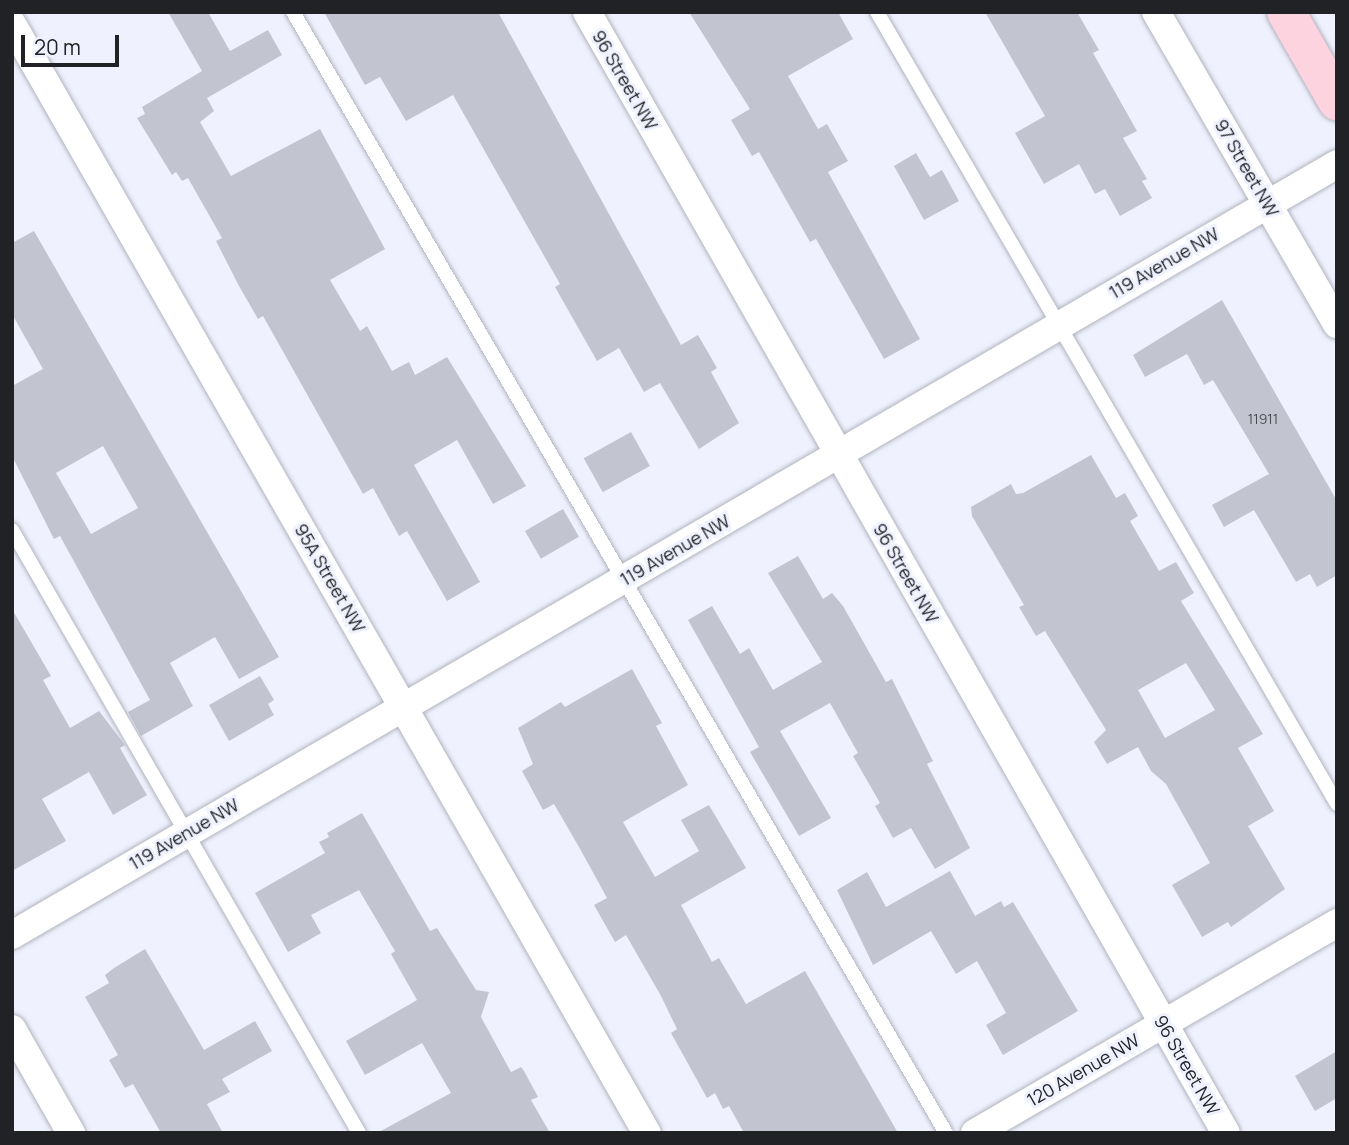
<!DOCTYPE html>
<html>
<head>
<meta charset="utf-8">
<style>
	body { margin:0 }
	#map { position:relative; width:1349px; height:1145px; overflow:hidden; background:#eff2fe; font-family:Manrope,sans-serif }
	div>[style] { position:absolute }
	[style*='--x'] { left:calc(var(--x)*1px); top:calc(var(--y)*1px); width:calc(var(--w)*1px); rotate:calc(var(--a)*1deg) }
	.building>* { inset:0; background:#c2c5d0; transform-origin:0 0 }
	.roads { filter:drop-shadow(0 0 2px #b1b3be) drop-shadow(0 0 2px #b1b3be) }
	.service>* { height:14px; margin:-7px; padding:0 7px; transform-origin:7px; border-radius:7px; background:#fff }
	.minor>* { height:28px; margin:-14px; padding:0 14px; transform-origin:14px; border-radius:14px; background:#fff }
	.secondary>* { height:38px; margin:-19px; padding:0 19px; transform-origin:19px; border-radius:19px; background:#fdd3e0 }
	span { translate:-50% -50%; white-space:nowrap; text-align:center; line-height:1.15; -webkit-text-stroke:6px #eff2fe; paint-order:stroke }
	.number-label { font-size:14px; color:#494b50 }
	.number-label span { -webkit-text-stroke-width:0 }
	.street-label { font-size:18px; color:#212226 }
	.frame { position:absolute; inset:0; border:14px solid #212226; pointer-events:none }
	.scale { position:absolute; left:21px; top:35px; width:98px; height:32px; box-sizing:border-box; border:4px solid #212226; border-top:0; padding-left:9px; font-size:21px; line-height:24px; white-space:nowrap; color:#212226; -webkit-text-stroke:5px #eff2fe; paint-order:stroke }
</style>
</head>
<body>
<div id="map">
	<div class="building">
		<i style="clip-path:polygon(168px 12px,208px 12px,230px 51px,268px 30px,282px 55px,207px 98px,214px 111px,200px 122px,231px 176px,320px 129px,385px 249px,330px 280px,360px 331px,367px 326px,392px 371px,409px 362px,415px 375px,447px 357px,526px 486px,493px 504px,457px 440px,414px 465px,480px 582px,447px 601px,407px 531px,399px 536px,373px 488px,363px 494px,263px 316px,258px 319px,239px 286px,216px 241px,222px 238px,188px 178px,182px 181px,176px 172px,172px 175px,137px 118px,145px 114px,142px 107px,202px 71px)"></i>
		<i style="clip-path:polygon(324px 12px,498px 12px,681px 345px,698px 335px,717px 368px,711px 372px,739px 423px,699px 449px,660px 383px,644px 392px,619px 348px,597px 361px,555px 287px,560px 284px,453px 95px,406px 121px,380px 77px,365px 85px)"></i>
		<i style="clip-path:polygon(689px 12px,838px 12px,853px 39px,788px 76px,818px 129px,827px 124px,848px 161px,828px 172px,920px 339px,884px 359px,816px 239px,810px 242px,759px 152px,752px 156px,731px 120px,750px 109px)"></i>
		<i style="clip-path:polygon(985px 12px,1077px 12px,1099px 50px,1093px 53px,1137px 131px,1123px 138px,1147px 179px,1142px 181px,1152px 198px,1120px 216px,1105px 189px,1095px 194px,1079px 164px,1044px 184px,1015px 133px,1045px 116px)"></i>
		<i style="clip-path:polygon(916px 153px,930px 177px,942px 170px,959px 201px,924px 220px,894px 166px)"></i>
		<i style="clip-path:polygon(evenodd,34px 231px,279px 657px,239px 679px,215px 637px,170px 663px,193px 706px,141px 736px,128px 712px,150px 700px,60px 536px,54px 539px,12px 456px,12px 386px,43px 369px,12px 314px,12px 243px,34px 231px,103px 446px,138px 508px,91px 534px,56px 473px,103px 446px)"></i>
		<i style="clip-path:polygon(1222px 300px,1337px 501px,1337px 575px,1317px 587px,1310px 574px,1296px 582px,1254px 510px,1224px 527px,1212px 505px,1269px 474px,1213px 380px,1204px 385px,1187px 354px,1145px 377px,1133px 355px)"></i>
		<i style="left:631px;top:432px;width:39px;height:54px;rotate:61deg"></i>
		<i style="clip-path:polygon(evenodd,1091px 455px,1116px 498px,1125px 493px,1138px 516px,1130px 521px,1159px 571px,1176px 562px,1194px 593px,1181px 601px,1263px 734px,1238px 748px,1274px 811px,1248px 826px,1285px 889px,1231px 927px,1228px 922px,1202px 937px,1172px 885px,1210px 863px,1166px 784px,1151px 771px,1138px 747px,1107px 764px,1094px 742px,1106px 730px,1045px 631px,1036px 636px,1019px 607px,1024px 605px,972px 516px,971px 507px,1011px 484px,1016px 494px,1023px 493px,1091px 455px,1186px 663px,1215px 710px,1165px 738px,1138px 690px,1186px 663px)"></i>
		<i style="left:563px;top:509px;width:32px;height:44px;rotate:60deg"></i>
		<i style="clip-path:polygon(798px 556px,823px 599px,832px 593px,843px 606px,886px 682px,892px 679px,933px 761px,927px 764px,970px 848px,935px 869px,911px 828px,893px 838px,875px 806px,880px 803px,853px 756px,858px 753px,830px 703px,780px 731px,831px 818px,799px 836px,750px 752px,759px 747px,688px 620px,712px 606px,740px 654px,749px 648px,773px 690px,822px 662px,768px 573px)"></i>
		<i style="clip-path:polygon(12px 609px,51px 676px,43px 680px,70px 728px,99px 711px,125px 745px,120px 748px,147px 795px,113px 815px,89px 772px,42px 799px,66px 841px,12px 871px)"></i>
		<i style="clip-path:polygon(632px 669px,662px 723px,656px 726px,688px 785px,623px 822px,655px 877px,699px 851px,681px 820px,709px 805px,746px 868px,681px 905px,712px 962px,719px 958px,746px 1004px,805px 971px,898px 1133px,744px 1133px,729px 1106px,723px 1109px,715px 1093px,707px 1098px,671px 1033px,677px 1029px,661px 996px,626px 935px,615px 942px,594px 905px,607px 898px,579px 847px,554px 804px,543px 810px,522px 771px,533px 764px,518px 728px,561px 702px,565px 707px)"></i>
		<i style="clip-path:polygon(260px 676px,274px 700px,268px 704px,274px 715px,229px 741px,209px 705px)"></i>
		<i style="clip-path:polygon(362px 813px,430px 931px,437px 928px,476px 990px,489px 992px,481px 1017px,511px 1072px,521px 1067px,524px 1071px,538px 1097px,531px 1100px,550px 1133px,377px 1133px,451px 1093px,422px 1043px,365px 1075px,346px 1041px,417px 1000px,391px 954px,395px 951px,359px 890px,311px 915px,321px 933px,288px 952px,255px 893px,325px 853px,319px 842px,329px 837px,327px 833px)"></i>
		<i style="clip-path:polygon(950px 871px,975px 916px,1001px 901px,1004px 907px,1013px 902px,1078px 1011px,1003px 1055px,986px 1025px,1006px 1013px,977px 961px,956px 974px,931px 931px,873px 965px,837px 890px,867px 872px,886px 907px)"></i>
		<i style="clip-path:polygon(145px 949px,204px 1050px,255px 1021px,272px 1051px,222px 1079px,230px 1092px,207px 1104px,223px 1133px,161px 1133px,133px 1084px,125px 1088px,109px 1060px,118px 1055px,85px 997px,109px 983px,105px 975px,114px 968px)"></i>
		<i style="clip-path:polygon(1337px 1051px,1337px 1098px,1315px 1111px,1295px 1076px)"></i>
	</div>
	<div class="roads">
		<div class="service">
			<i style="--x:293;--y:12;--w:1297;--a:59.78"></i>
			<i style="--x:877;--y:12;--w:916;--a:59.85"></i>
			<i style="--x:12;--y:530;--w:696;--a:60.08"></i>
		</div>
		<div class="minor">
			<i style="--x:587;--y:12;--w:1290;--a:60.32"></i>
			<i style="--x:1156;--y:12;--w:361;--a:59.9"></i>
			<i style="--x:12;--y:24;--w:1278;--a:60.21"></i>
			<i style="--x:12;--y:935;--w:1533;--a:-30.19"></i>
			<i style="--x:12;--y:1029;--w:120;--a:60.4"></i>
			<i style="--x:975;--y:1133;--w:419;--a:-30.1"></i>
		</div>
		<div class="secondary">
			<i style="--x:1286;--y:12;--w:103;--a:60.2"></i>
		</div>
	</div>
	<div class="number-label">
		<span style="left:1263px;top:419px">11911</span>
	</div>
	<div class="street-label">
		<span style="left:625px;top:80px;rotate:60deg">96 Street NW</span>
		<span style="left:1247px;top:168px;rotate:60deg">97 Street NW</span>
		<span style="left:1164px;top:263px;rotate:-30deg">119 Avenue NW</span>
		<span style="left:675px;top:550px;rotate:-30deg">119 Avenue NW</span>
		<span style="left:906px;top:573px;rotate:60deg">96 Street NW</span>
		<span style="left:330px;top:578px;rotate:60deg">95A Street NW</span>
		<span style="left:184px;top:834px;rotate:-30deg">119 Avenue NW</span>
		<span style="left:1187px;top:1065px;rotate:60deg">96 Street NW</span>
		<span style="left:1083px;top:1070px;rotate:-30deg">120 Avenue NW</span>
	</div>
	<div class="frame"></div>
	<div class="scale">20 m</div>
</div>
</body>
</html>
